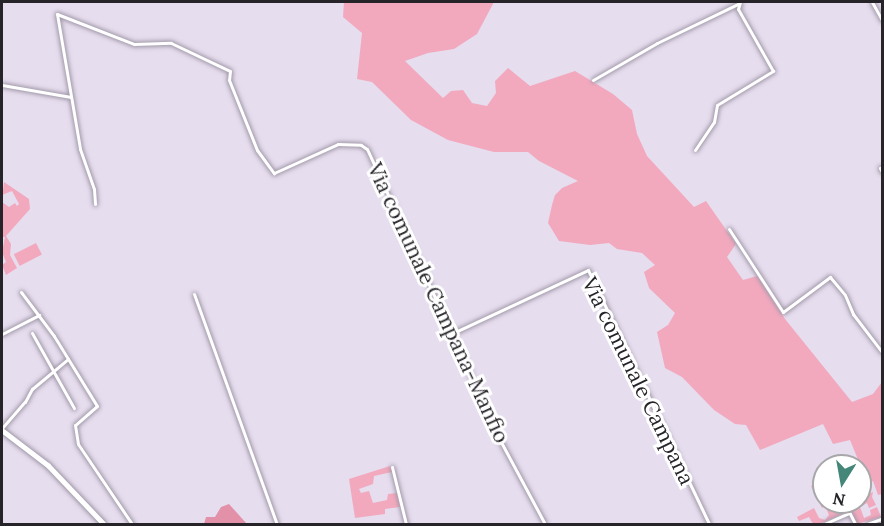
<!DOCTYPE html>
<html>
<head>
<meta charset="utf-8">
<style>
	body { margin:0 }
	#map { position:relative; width:884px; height:526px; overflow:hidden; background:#e6ddee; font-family:Lora,serif }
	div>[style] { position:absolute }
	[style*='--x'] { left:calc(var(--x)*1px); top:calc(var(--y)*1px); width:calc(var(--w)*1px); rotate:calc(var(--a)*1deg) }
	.green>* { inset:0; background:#f2a9be; transform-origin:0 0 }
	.forest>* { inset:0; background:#e390a9 }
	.roads { filter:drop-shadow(0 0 2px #9e96a6) drop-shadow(0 0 2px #9e96a6) }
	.minor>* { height:3px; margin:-1.5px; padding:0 1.5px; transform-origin:1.5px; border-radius:1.5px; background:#fff }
	.tertiary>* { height:4.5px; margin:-2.25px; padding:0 2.25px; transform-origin:2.25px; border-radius:2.25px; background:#fff }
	span { translate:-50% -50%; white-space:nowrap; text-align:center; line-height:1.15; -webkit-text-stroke:6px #fff; paint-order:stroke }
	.street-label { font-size:21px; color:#262329 }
	.frame { position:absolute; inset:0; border:3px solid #262329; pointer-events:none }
	.north { position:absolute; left:812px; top:454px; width:60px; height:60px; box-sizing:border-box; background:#fff; border:2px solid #a8a7a9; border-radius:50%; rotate:191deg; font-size:16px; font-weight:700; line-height:24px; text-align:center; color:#262329 }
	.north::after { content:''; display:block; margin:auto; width:21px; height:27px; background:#448678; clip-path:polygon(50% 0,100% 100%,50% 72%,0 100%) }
</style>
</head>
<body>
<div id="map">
	<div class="green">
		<i style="clip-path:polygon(344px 2px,494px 2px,477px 34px,454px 49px,428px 53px,405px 61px,443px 98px,451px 91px,463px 90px,472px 103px,487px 106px,496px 93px,495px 81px,508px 68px,530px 86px,575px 71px,613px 94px,632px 110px,637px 134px,647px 156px,694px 207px,706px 201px,736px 244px,727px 257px,743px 280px,757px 276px,785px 319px,852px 402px,873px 394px,882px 382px,882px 494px,878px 495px,873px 481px,868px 484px,860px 473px,860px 466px,851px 466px,859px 462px,850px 440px,833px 444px,823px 424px,760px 450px,746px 425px,735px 424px,714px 410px,682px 377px,665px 368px,657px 332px,668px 325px,675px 313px,649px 288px,644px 272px,655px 265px,642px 253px,617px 249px,609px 243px,590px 245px,559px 241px,548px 223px,552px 205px,555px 195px,562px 188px,578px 181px,539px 161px,528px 152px,494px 152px,448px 140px,411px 120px,372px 82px,357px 79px,362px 33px,343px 17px)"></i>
		<i style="clip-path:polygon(4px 182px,29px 199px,30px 209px,6px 236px,11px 244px,10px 255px,17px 268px,6px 275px,2px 265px,6px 262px,2px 252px,5px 237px,2px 237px,2px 202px,9px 207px,15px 203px,17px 206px,19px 204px,12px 191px,2px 195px,2px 198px)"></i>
		<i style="left:36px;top:243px;width:13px;height:25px;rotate:63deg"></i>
		<i style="clip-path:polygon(390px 466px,392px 472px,374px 476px,373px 484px,359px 489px,361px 493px,369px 491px,373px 503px,387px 500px,388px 494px,397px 493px,400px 507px,385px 509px,385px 514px,355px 518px,349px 479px)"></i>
		<i style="clip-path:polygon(824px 480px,824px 493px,819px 495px,821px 501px,842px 502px,847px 512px,819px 524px,813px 524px,809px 517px,799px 521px,797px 517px,814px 508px,819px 518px,825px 520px,829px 515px,825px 506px,822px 508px,811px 486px)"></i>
		<i style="clip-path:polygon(873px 492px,872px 497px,876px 505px,869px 508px,867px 503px,860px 507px,864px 518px,871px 515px,870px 510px,877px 507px,881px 517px,857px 524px,847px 502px,860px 502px,860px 495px,861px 497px)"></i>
	</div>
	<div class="forest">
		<i style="clip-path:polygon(229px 504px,247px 524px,204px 524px,206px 517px,215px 517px,221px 507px)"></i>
	</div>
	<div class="roads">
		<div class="minor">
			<i style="--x:872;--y:2;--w:21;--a:61"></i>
			<i style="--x:57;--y:14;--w:83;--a:21.3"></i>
			<i style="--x:134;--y:44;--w:37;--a:-2"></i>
			<i style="--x:171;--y:43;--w:65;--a:25.4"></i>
			<i style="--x:230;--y:71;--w:9;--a:96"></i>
			<i style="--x:229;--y:80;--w:75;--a:68.2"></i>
			<i style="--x:257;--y:150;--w:29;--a:54"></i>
			<i style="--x:274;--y:173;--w:70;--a:-24.4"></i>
			<i style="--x:338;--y:144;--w:23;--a:2"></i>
			<i style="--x:361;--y:145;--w:7;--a:34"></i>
			<i style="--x:367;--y:149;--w:322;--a:65.4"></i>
			<i style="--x:501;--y:442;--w:93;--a:61.8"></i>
			<i style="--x:57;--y:14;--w:137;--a:80.3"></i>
			<i style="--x:80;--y:149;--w:42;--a:70.7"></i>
			<i style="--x:94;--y:189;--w:15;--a:86"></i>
			<i style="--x:593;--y:80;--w:74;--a:-30"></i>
			<i style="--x:657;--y:43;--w:90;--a:-25.7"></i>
			<i style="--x:2;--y:85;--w:70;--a:9.9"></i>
			<i style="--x:695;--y:150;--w:34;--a:-56"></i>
			<i style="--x:714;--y:122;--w:17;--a:-80"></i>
			<i style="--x:717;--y:105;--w:66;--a:-31.3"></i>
			<i style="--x:773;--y:71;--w:71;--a:-119.4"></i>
			<i style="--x:738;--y:9;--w:7;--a:-74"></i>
			<i style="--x:882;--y:167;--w:2;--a:153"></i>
			<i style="--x:880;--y:168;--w:4;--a:63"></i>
			<i style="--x:729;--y:229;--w:99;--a:57"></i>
			<i style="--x:783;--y:312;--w:59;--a:-36.7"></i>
			<i style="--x:830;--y:277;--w:23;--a:50"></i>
			<i style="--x:845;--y:295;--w:21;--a:67"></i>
			<i style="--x:853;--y:314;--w:48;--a:52.7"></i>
			<i style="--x:21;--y:292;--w:55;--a:53.1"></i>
			<i style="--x:54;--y:336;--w:82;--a:58.4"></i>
			<i style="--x:97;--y:406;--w:29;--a:139"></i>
			<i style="--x:75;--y:425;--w:19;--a:81"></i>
			<i style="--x:78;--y:444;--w:97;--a:56"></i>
			<i style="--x:194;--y:294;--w:245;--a:70.2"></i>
			<i style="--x:32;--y:333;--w:86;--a:60.8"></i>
			<i style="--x:453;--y:333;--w:149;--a:-25"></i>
			<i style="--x:588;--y:270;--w:281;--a:64.5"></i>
			<i style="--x:2;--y:334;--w:42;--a:-27.2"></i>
			<i style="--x:2;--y:428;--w:35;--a:-49"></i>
			<i style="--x:25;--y:402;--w:15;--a:-62"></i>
			<i style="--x:32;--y:389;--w:47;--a:-39.8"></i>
			<i style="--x:392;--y:467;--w:59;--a:76.2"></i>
			<i style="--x:844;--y:502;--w:25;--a:63"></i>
			<i style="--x:824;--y:524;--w:27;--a:-24"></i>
			<i style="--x:867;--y:524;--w:15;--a:-20"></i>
			<i style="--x:881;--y:519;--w:3;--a:72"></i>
		</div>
		<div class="tertiary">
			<i style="--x:2;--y:430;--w:58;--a:37.3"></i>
			<i style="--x:48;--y:465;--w:81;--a:46.5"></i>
		</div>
	</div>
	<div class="street-label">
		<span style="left:438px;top:303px;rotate:65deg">Via comunale Campana-Manfio</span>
		<span style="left:638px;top:381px;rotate:64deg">Via comunale Campana</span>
	</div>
	<div class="frame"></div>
	<div class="north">N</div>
</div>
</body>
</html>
